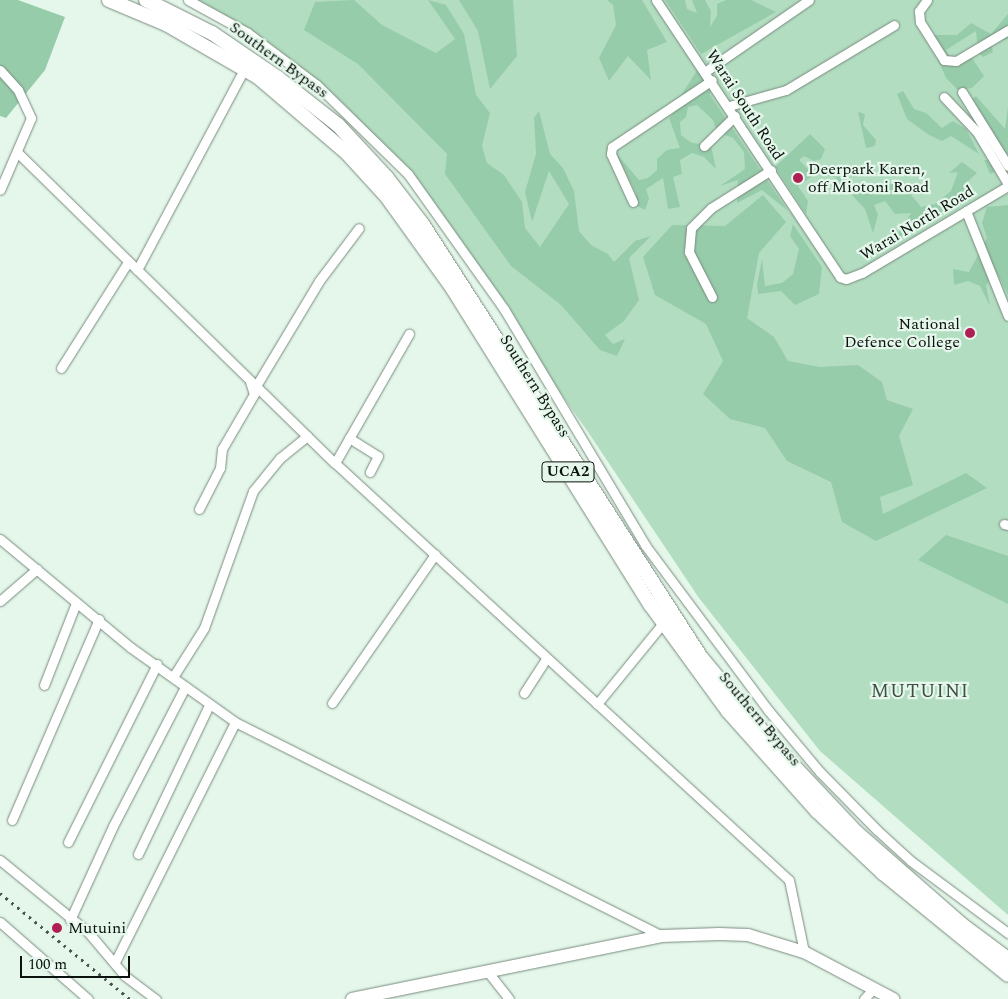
<!DOCTYPE html>
<html>
<head>
<meta charset="utf-8">
<style>
	body { margin:0 }
	#map { position:relative; width:1008px; height:999px; overflow:hidden; background:#e4f7ea; font-family:Spectral,serif }
	div>[style] { position:absolute }
	[style*='--x'] { left:calc(var(--x)*1px); top:calc(var(--y)*1px); width:calc(var(--w)*1px); rotate:calc(var(--a)*1deg) }
	.green>* { inset:0; background:#b2ddc1 }
	.forest>* { inset:0; background:#97ccaa }
	.roads { filter:drop-shadow(0 0 1px #798a7e) drop-shadow(0 0 1px #798a7e) }
	.minor>* { height:9px; margin:-4.5px; padding:0 4.5px; transform-origin:4.5px; border-radius:4.5px; background:#fff }
	.secondary>* { height:12px; margin:-6px; padding:0 6px; transform-origin:6px; border-radius:6px; background:#fff }
	.trunk>* { height:14px; margin:-7px; padding:0 7px; transform-origin:7px; border-radius:7px; background:#fff }
	.rail>* { height:2.5px; margin-top:-1.25px; transform-origin:0; background:repeating-linear-gradient(90deg,#4b544e 0 2.5px,transparent 0 7.5px) }
	.dots>* { width:14px; height:14px; translate:-50% -50%; box-sizing:border-box; border:2px solid #e4f7ea; border-radius:50% }
	span { translate:-50% -50%; white-space:nowrap; text-align:center; line-height:1.15; -webkit-text-stroke:4.5px #e4f7ea; paint-order:stroke }
	.shield-label span { padding:1px 4px; background:#e4f7ea; border:1px solid; border-radius:4px; -webkit-text-stroke-width:0 }
	.shield-label { font-size:15px; color:#0b110d; font-weight:700 }
	.street-label { font-size:16px; color:#0b110d }
	.poi-label { font-size:16px; color:#0b110d }
	.left { translate:0 -50%; text-align:left }
	.right { translate:-100% -50%; text-align:right }
	.quarter-label { font-size:19px; color:#3f4e44; letter-spacing:1px }
	.scale { position:absolute; left:20px; top:956px; width:110px; height:22px; box-sizing:border-box; border:2px solid #0b110d; border-top:0; padding-left:6px; font-size:15px; line-height:18px; white-space:nowrap; color:#0b110d; -webkit-text-stroke:4px #e4f7ea; paint-order:stroke }
</style>
</head>
<body>
<div id="map">
	<div class="green">
		<i style="clip-path:polygon(184px 0,1008px 0,1008px 915px,820px 751px,699px 598px,586px 429px,387px 151px,320px 83px,241px 27px)"></i>
	</div>
	<div class="forest">
		<i style="clip-path:polygon(0 0,18px 0,65px 17px,45px 70px,6px 118px,0 116px)"></i>
		<i style="clip-path:polygon(354px 0,382px 25px,436px 53px,455px 39px,428px 0,446px 5px,464px 34px,476px 95px,490px 113px,482px 146px,487px 163px,504px 175px,522px 202px,525px 228px,540px 247px,569px 204px,549px 171px,532px 222px,525px 192px,536px 154px,534px 118px,539px 111px,550px 154px,563px 168px,574px 191px,579px 231px,591px 245px,608px 254px,614px 262px,635px 241px,651px 236px,629px 258px,639px 300px,624px 321px,605px 335px,613px 344px,625px 339px,617px 356px,600px 350px,561px 305px,511px 266px,445px 174px,447px 154px,358px 64px,304px 30px,315px 2px)"></i>
		<i style="clip-path:polygon(459px 0,513px 0,517px 56px,490px 89px,478px 31px)"></i>
		<i style="clip-path:polygon(607px 0,642px 0,667px 42px,647px 50px,651px 80px,628px 56px,609px 81px,599px 58px,616px 25px,613px 5px)"></i>
		<i style="clip-path:polygon(665px 0,685px 0,687px 9px,697px 13px,692px 0,705px 0,711px 11px,710px 27px,717px 16px,717px 4px,726px 0,751px 0,776px 12px,701px 54px)"></i>
		<i style="clip-path:polygon(1008px 14px,1008px 39px,991px 43px,993px 52px,983px 57px,978px 52px,976px 31px,946px 50px,950px 58px,970px 55px,984px 76px,972px 88px,958px 90px,946px 78px,937px 58px,941px 49px,932px 35px,957px 35px,971px 23px,991px 34px)"></i>
		<i style="clip-path:polygon(698px 69px,710px 86px,710px 95px,788px 211px,762px 190px,737px 203px,738px 180px,720px 186px,745px 169px,744px 152px,733px 138px,717px 132px,713px 120px,697px 105px,688px 107px,686px 117px,680px 122px,681px 135px,692px 143px,711px 145px,716px 169px,704px 157px,692px 153px,680px 160px,682px 174px,673px 177px,680px 207px,668px 209px,663px 178px,646px 189px,649px 199px,645px 210px,636px 205px,636px 193px,616px 153px,639px 180px,648px 178px,657px 170px,657px 159px,667px 150px,680px 148px,669px 118px,682px 103px,682px 94px)"></i>
		<i style="clip-path:polygon(903px 91px,914px 109px,926px 113px,942px 128px,953px 121px,966px 129px,979px 154px,951px 136px,942px 141px,929px 135px,907px 119px,897px 94px)"></i>
		<i style="clip-path:polygon(976px 96px,1005px 129px,1008px 107px,1008px 166px,990px 174px,984px 160px,1003px 160px,968px 102px)"></i>
		<i style="clip-path:polygon(858px 112px,865px 114px,863px 125px,876px 140px,875px 146px,866px 148px)"></i>
		<i style="clip-path:polygon(810px 134px,825px 149px,821px 159px,814px 161px,804px 156px,799px 160px,814px 175px,798px 186px,808px 201px,806px 214px,775px 167px)"></i>
		<i style="clip-path:polygon(962px 162px,977px 173px,965px 184px,966px 197px,892px 243px,911px 213px,895px 214px,885px 201px,874px 205px,878px 215px,873px 233px,865px 209px,835px 177px,819px 173px,835px 168px,851px 183px,870px 190px,900px 181px,921px 207px,935px 204px,951px 191px,958px 172px,949px 173px)"></i>
		<i style="clip-path:polygon(763px 195px,786px 222px,759px 253px,747px 318px,774px 337px,788px 361px,820px 367px,858px 365px,882px 382px,887px 400px,913px 409px,899px 436px,913px 485px,880px 497px,883px 514px,966px 473px,987px 488px,876px 541px,842px 522px,831px 482px,787px 461px,765px 428px,730px 419px,703px 394px,723px 361px,706px 324px,655px 295px,643px 257px,672px 225px,725px 226px)"></i>
		<i style="clip-path:polygon(1008px 205px,1008px 295px,997px 273px,986px 285px,990px 306px,980px 286px,968px 281px,954px 285px,953px 269px,969px 272px,987px 238px,982px 223px,987px 207px)"></i>
		<i style="clip-path:polygon(793px 224px,822px 267px,819px 294px,795px 305px,781px 291px,758px 294px,757px 285px,762px 259px,765px 286px,782px 283px,793px 274px,799px 249px,790px 236px)"></i>
		<i style="clip-path:polygon(946px 535px,1008px 556px,1008px 604px,918px 560px)"></i>
	</div>
	<div class="roads">
		<div class="minor">
			<i style="--x:188;--y:0;--w:68;--a:28.8"></i>
			<i style="--x:248;--y:33;--w:86;--a:37"></i>
			<i style="--x:317;--y:85;--w:127;--a:44.4"></i>
			<i style="--x:408;--y:174;--w:166;--a:54.6"></i>
			<i style="--x:504;--y:309;--w:275;--a:59.1"></i>
			<i style="--x:645;--y:545;--w:206;--a:53.3"></i>
			<i style="--x:768;--y:710;--w:81;--a:50"></i>
			<i style="--x:820;--y:772;--w:81;--a:45.5"></i>
			<i style="--x:877;--y:830;--w:46;--a:42.4"></i>
			<i style="--x:911;--y:861;--w:121;--a:36.6"></i>
			<i style="--x:656;--y:0;--w:333;--a:56.4"></i>
			<i style="--x:840;--y:277;--w:6;--a:18"></i>
			<i style="--x:846;--y:279;--w:17;--a:-21"></i>
			<i style="--x:862;--y:273;--w:170;--a:-30.8"></i>
			<i style="--x:927;--y:0;--w:14;--a:126"></i>
			<i style="--x:919;--y:11;--w:11;--a:85"></i>
			<i style="--x:920;--y:22;--w:45;--a:57.7"></i>
			<i style="--x:944;--y:60;--w:12;--a:5"></i>
			<i style="--x:956;--y:61;--w:61;--a:-30.8"></i>
			<i style="--x:0;--y:70;--w:27;--a:48"></i>
			<i style="--x:18;--y:90;--w:31;--a:65"></i>
			<i style="--x:31;--y:118;--w:78;--a:113.3"></i>
			<i style="--x:706;--y:71;--w:125;--a:-34.6"></i>
			<i style="--x:962;--y:92;--w:87;--a:58.1"></i>
			<i style="--x:944;--y:97;--w:48;--a:46.7"></i>
			<i style="--x:977;--y:132;--w:61;--a:59.2"></i>
			<i style="--x:729;--y:106;--w:59;--a:-15.7"></i>
			<i style="--x:786;--y:90;--w:126;--a:-31"></i>
			<i style="--x:704;--y:146;--w:43;--a:-44.1"></i>
			<i style="--x:18;--y:153;--w:443;--a:44.4"></i>
			<i style="--x:335;--y:463;--w:616;--a:42.57"></i>
			<i style="--x:789;--y:880;--w:74;--a:78.2"></i>
			<i style="--x:633;--y:202;--w:53;--a:-114.6"></i>
			<i style="--x:611;--y:154;--w:7;--a:-82"></i>
			<i style="--x:612;--y:147;--w:120;--a:-33.8"></i>
			<i style="--x:966;--y:211;--w:113;--a:68.2"></i>
			<i style="--x:137;--y:270;--w:229;--a:-61.9"></i>
			<i style="--x:712;--y:297;--w:51;--a:-117.1"></i>
			<i style="--x:689;--y:252;--w:24;--a:-85"></i>
			<i style="--x:691;--y:228;--w:28;--a:-45"></i>
			<i style="--x:711;--y:208;--w:71;--a:-32.3"></i>
			<i style="--x:61;--y:368;--w:125;--a:-57.7"></i>
			<i style="--x:256;--y:386;--w:122;--a:-59"></i>
			<i style="--x:319;--y:281;--w:66;--a:-53"></i>
			<i style="--x:349;--y:438;--w:34;--a:32"></i>
			<i style="--x:378;--y:456;--w:18;--a:117"></i>
			<i style="--x:335;--y:463;--w:149;--a:-60.2"></i>
			<i style="--x:199;--y:509;--w:46;--a:-62.9"></i>
			<i style="--x:220;--y:468;--w:19;--a:-84"></i>
			<i style="--x:222;--y:449;--w:64;--a:-59.8"></i>
			<i style="--x:254;--y:394;--w:13;--a:-108"></i>
			<i style="--x:1004;--y:524;--w:4;--a:14"></i>
			<i style="--x:0;--y:539;--w:169;--a:39.7"></i>
			<i style="--x:130;--y:647;--w:129;--a:35.5"></i>
			<i style="--x:235;--y:722;--w:478;--a:26.6"></i>
			<i style="--x:0;--y:601;--w:49;--a:-40.9"></i>
			<i style="--x:173;--y:677;--w:58;--a:-57.7"></i>
			<i style="--x:204;--y:628;--w:145;--a:-70.3"></i>
			<i style="--x:253;--y:491;--w:43;--a:-50.7"></i>
			<i style="--x:280;--y:458;--w:35;--a:-39"></i>
			<i style="--x:44;--y:685;--w:88;--a:-68.7"></i>
			<i style="--x:524;--y:693;--w:40;--a:-57.1"></i>
			<i style="--x:332;--y:703;--w:181;--a:-55.3"></i>
			<i style="--x:597;--y:704;--w:104;--a:-50.8"></i>
			<i style="--x:12;--y:820;--w:219;--a:-66.6"></i>
			<i style="--x:68;--y:842;--w:199;--a:-63.4"></i>
			<i style="--x:138;--y:854;--w:165;--a:-64.5"></i>
			<i style="--x:0;--y:860;--w:114;--a:39.3"></i>
			<i style="--x:88;--y:932;--w:57;--a:49.9"></i>
			<i style="--x:125;--y:976;--w:39;--a:37"></i>
			<i style="--x:70;--y:920;--w:103;--a:-65.4"></i>
			<i style="--x:113;--y:826;--w:157;--a:-62.6"></i>
			<i style="--x:0;--y:922;--w:117;--a:41.2"></i>
			<i style="--x:115;--y:962;--w:268;--a:-63.4"></i>
			<i style="--x:488;--y:972;--w:34;--a:52"></i>
			<i style="--x:864;--y:999;--w:13;--a:-48"></i>
		</div>
		<div class="secondary">
			<i style="--x:352;--y:999;--w:316;--a:-11.5"></i>
			<i style="--x:662;--y:936;--w:57;--a:-2"></i>
			<i style="--x:719;--y:934;--w:29;--a:2"></i>
			<i style="--x:748;--y:935;--w:59;--a:16.9"></i>
			<i style="--x:804;--y:952;--w:101;--a:27.8"></i>
		</div>
		<div class="trunk">
			<i style="--x:109;--y:0;--w:62;--a:22.8"></i>
			<i style="--x:166;--y:24;--w:106;--a:29.9"></i>
			<i style="--x:258;--y:77;--w:117;--a:40.5"></i>
			<i style="--x:347;--y:153;--w:59;--a:47.7"></i>
			<i style="--x:387;--y:197;--w:113;--a:54.3"></i>
			<i style="--x:453;--y:289;--w:372;--a:58"></i>
			<i style="--x:650;--y:604;--w:132;--a:53.9"></i>
			<i style="--x:728;--y:711;--w:134;--a:48.3"></i>
			<i style="--x:817;--y:811;--w:91;--a:43.2"></i>
			<i style="--x:883;--y:873;--w:161;--a:39.2"></i>
			<i style="--x:146;--y:0;--w:74;--a:26.6"></i>
			<i style="--x:212;--y:33;--w:80;--a:34.3"></i>
			<i style="--x:278;--y:78;--w:76;--a:38.1"></i>
			<i style="--x:338;--y:125;--w:72;--a:47.2"></i>
			<i style="--x:387;--y:178;--w:59;--a:52.5"></i>
			<i style="--x:423;--y:225;--w:512;--a:57.27"></i>
			<i style="--x:700;--y:656;--w:113;--a:50.4"></i>
			<i style="--x:772;--y:743;--w:122;--a:46.7"></i>
			<i style="--x:856;--y:832;--w:140;--a:41.2"></i>
			<i style="--x:961;--y:924;--w:59;--a:36.7"></i>
		</div>
	</div>
	<div class="rail">
		<i style="--x:0;--y:893;--w:168;--a:39.2"></i>
	</div>
	<div class="dots">
		<i style="left:798px;top:178px;background:#af1f54"></i>
		<i style="left:970px;top:333px;background:#af1f54"></i>
		<i style="left:57px;top:928px;background:#af1f54"></i>
	</div>
	<div class="shield-label">
		<span style="left:568px;top:472px">UCA2</span>
	</div>
	<div class="street-label">
		<span style="left:279px;top:60px;rotate:36deg">Southern Bypass</span>
		<span style="left:745px;top:105px;rotate:57deg">Warai South Road</span>
		<span style="left:917px;top:223px;rotate:-31deg">Warai North Road</span>
		<span style="left:535px;top:386px;rotate:58deg">Southern Bypass</span>
		<span style="left:760px;top:719px;rotate:50deg">Southern Bypass</span>
	</div>
	<div class="poi-label">
		<span class="left" style="left:808px;top:178px">Deerpark Karen,<br>off Miotoni Road</span>
		<span class="right" style="left:960px;top:333px">National<br>Defence College</span>
		<span class="left" style="left:68px;top:928px">Mutuini</span>
	</div>
	<div class="quarter-label">
		<span style="left:920px;top:692px">MUTUINI</span>
	</div>
	<div class="scale">100 m</div>
</div>
</body>
</html>
